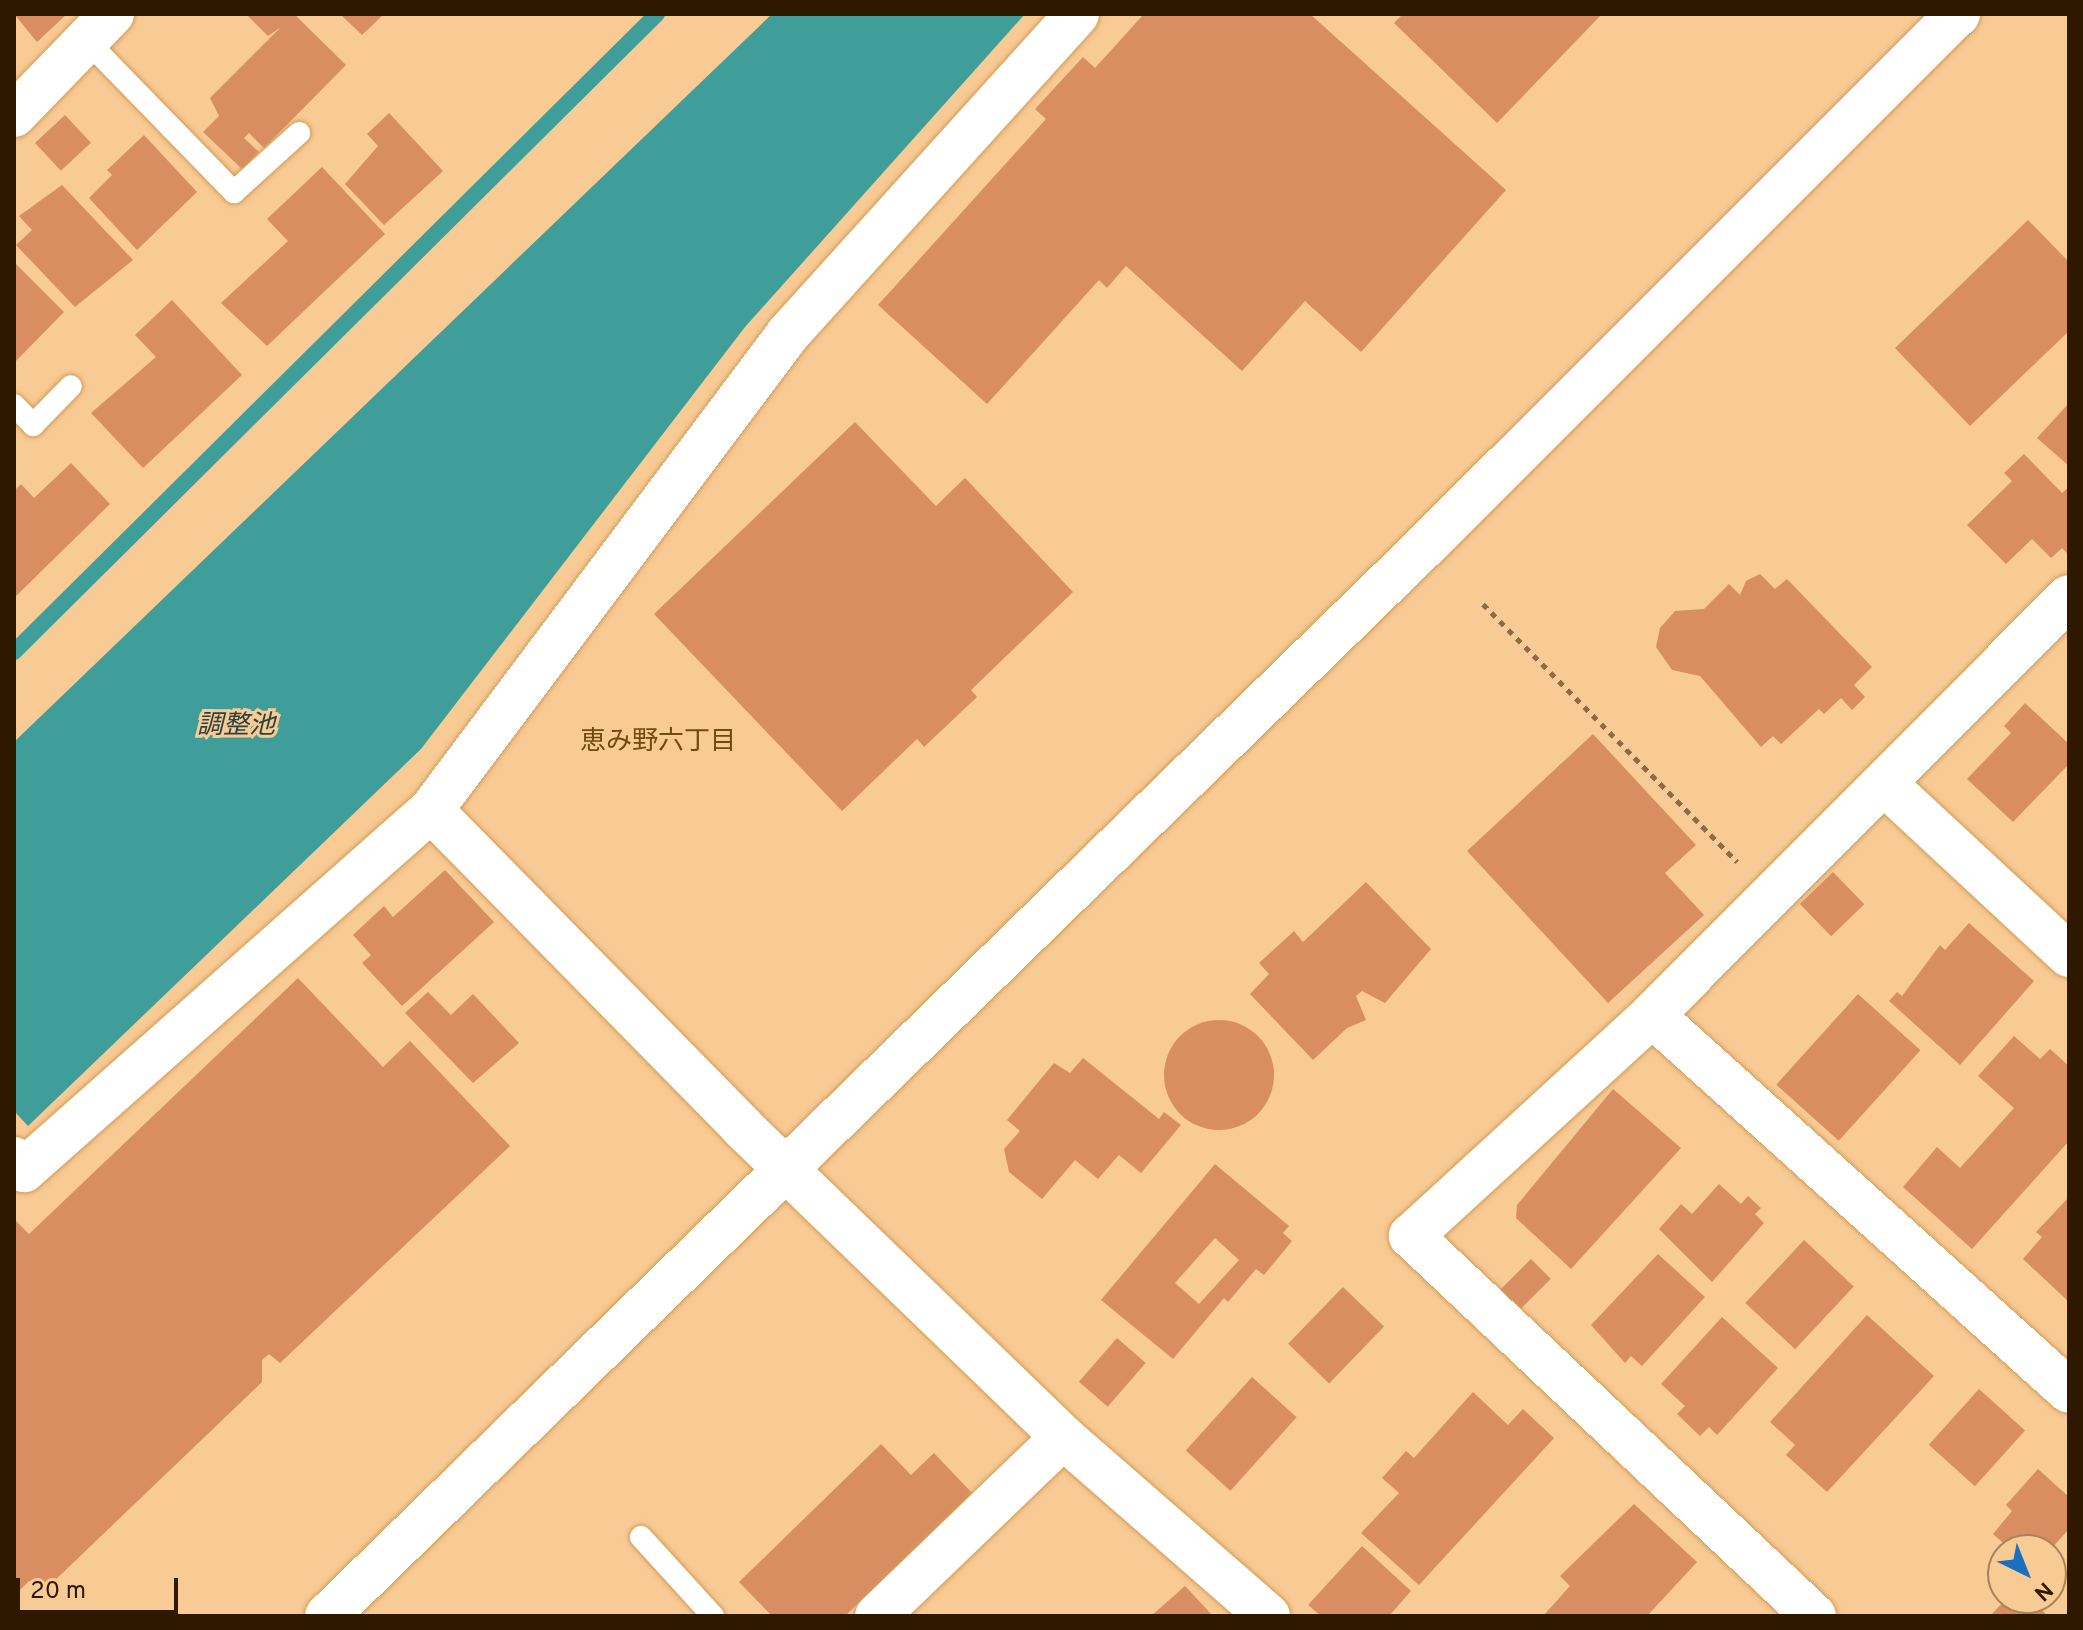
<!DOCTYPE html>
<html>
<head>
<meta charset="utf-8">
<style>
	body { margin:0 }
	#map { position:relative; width:2083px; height:1630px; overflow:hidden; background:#f8ca94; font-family:Overpass,"Noto Sans JP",sans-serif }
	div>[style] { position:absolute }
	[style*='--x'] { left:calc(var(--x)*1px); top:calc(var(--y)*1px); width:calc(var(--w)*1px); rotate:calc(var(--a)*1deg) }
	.water>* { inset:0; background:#3f9e9a }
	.stream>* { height:16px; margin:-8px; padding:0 8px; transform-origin:8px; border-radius:8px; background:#3f9e9a }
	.building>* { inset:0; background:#d88e61; transform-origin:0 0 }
	.round { border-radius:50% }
	.path>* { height:5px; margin-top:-2.5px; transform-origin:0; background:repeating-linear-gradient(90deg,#8c6b45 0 6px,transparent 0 12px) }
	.roads { filter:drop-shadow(0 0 2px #d39c57) drop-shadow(0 0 2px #d39c57) }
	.lane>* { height:22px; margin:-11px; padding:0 11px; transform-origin:11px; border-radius:11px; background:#fff }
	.street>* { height:44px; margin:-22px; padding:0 22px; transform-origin:22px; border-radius:22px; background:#fff }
	.secondary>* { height:44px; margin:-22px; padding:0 22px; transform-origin:22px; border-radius:22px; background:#fff }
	span { translate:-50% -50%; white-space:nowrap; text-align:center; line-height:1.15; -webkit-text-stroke:6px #f8ca94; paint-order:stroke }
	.water-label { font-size:26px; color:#284544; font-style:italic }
	.neighbourhood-label { font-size:26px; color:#714a10 }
	.frame { position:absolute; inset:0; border:16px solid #2e1900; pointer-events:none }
	.north { position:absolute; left:1987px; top:1534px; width:80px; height:80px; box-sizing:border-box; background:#f8ca94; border:2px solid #a78359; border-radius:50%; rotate:137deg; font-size:22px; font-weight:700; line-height:32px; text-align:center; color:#2e1900 }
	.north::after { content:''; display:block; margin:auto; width:28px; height:36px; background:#1b70be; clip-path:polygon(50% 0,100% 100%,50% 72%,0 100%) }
	.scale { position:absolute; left:16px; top:1578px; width:162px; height:36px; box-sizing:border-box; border:4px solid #2e1900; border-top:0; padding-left:10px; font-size:24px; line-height:28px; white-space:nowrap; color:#2e1900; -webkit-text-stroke:6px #f8ca94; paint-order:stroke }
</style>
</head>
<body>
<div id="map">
	<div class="water">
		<i style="clip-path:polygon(772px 14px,1025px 14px,745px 327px,421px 749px,28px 1126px,14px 1111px,14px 742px)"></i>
	</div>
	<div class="stream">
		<i style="--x:14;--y:652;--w:906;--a:-44.78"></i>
	</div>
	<div class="building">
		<i style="clip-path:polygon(14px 14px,67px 14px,37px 42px)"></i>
		<i style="clip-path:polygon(246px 14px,294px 14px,346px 65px,264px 148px,249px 133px,244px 138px,259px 152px,242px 169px,203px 132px,219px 116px,210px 98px,281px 27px,268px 36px)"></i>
		<i style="clip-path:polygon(340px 14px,384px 14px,362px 35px)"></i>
		<i style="clip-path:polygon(1144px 14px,1310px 14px,1506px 190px,1361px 352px,1305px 301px,1242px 371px,1126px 266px,1107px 288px,1099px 280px,987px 404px,878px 305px,1046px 119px,1035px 109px,1083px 57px,1095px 68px)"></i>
		<i style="clip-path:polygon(1403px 14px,1602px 14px,1497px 123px,1394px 23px)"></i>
		<i style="clip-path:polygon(389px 113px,443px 171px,384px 225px,345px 184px,378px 146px,367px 134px)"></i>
		<i style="left:65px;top:115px;width:38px;height:41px;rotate:47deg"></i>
		<i style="clip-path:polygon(144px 135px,197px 192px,137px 250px,89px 198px,112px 175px,107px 170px)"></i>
		<i style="clip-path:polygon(322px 167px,385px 234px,267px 346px,221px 303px,288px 241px,267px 219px)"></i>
		<i style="clip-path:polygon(62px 185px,133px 260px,75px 307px,16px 245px,32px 230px,19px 216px)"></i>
		<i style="clip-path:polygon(2028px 220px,2069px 262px,2069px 331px,1970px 426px,1895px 348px)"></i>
		<i style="clip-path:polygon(14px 262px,64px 312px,14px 363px)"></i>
		<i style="clip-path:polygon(172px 300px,242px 375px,143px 468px,91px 413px,156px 357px,135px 335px)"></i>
		<i style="clip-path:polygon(2069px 403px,2069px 466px,2037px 438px)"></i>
		<i style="clip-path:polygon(855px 422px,936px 506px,965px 478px,1073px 592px,971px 690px,977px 697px,924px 747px,917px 739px,842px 811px,654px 614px)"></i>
		<i style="clip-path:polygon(2024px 454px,2062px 493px,2069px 487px,2069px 555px,2062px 548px,2051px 558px,2032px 539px,2006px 564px,1967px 525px,2012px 481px,2004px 473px)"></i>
		<i style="clip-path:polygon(71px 463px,110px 504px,14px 598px,14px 491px,21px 484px,34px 498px)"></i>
		<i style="clip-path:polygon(1760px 574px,1775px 589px,1787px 579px,1872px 667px,1854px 685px,1865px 697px,1852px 710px,1841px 698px,1824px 714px,1819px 709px,1781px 744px,1773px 736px,1761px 747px,1700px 676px,1672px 670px,1656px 647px,1660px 628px,1675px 611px,1704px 609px,1729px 584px,1740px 595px,1746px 581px)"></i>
		<i style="clip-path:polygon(2025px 703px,2069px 744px,2069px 764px,2013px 822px,1967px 779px,2011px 733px,2004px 726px)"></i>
		<i style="clip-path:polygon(1593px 734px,1696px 845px,1665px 873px,1704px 915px,1608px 1003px,1467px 851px)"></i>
		<i style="clip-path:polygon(445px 870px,494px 922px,402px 1006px,362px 963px,371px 955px,353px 935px,384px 906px,393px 917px)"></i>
		<i style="left:1833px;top:872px;width:45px;height:46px;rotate:46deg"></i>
		<i style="clip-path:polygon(1366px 882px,1431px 949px,1385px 1003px,1362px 991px,1356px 996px,1366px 1020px,1347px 1028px,1313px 1060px,1250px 994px,1269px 974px,1259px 963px,1294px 931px,1303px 942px)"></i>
		<i style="clip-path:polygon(1969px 923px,2034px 981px,1960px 1065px,1889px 1001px,1897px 992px,1902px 996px,1940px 945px,1945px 950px)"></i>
		<i style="clip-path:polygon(298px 978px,383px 1067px,410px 1041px,510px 1146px,280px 1363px,269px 1354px,262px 1360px,262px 1382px,51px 1584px,29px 1581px,14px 1596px,14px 1219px,29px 1234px)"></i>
		<i style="clip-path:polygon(428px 992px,451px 1015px,473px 994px,519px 1043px,473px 1083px,405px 1013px)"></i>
		<i style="left:1858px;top:994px;width:84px;height:122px;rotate:42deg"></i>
		<i class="round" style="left:1164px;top:1020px;width:110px;height:110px"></i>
		<i style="clip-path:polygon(2014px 1036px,2040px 1059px,2050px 1049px,2069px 1066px,2069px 1141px,1972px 1249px,1903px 1187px,1937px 1147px,1960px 1168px,2014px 1108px,1978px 1076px)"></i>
		<i style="clip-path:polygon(1083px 1058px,1159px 1119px,1164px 1112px,1181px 1125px,1141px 1173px,1119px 1155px,1098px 1179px,1075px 1160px,1042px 1199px,1009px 1172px,1004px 1149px,1020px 1131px,1007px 1120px,1054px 1063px,1070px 1073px)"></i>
		<i style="clip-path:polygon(1613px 1089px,1681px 1148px,1571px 1269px,1516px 1218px,1517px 1205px)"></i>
		<i style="clip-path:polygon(evenodd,1215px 1164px,1289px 1226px,1283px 1233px,1292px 1241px,1264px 1275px,1256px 1269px,1228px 1302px,1224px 1298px,1173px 1359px,1101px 1300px,1215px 1164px,1215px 1238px,1239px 1260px,1199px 1304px,1175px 1283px,1215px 1238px)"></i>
		<i style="clip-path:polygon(1719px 1184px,1741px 1204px,1748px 1196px,1761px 1208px,1755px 1214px,1764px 1223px,1712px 1282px,1659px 1229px,1681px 1204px,1692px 1214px)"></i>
		<i style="clip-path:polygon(2069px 1197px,2069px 1302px,2023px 1259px,2042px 1237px,2036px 1232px)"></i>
		<i style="left:1804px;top:1240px;width:68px;height:86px;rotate:43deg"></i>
		<i style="clip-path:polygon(1658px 1254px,1705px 1297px,1642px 1366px,1631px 1356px,1625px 1363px,1591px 1325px)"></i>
		<i style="left:1531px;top:1259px;width:28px;height:45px;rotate:45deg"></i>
		<i style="left:1343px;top:1287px;width:57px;height:79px;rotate:44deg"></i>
		<i style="clip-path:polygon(1867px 1315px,1934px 1376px,1827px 1492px,1786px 1455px,1795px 1445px,1770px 1422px)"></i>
		<i style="clip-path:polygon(1722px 1317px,1778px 1368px,1717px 1435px,1709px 1427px,1700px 1436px,1677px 1414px,1685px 1406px,1661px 1384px)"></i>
		<i style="left:1117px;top:1338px;width:38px;height:58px;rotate:41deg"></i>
		<i style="left:1252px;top:1377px;width:60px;height:99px;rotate:42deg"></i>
		<i style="left:1979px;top:1389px;width:62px;height:75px;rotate:42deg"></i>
		<i style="clip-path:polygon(1473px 1392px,1508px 1425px,1523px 1409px,1554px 1438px,1419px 1585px,1361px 1533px,1399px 1493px,1382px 1478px,1406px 1451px,1414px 1458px)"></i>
		<i style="clip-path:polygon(881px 1444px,911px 1475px,934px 1453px,972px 1493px,845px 1616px,772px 1616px,739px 1582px)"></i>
		<i style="clip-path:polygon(2038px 1469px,2069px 1497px,2069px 1529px,2050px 1550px,2011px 1550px,1993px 1534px,2012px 1511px,2006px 1505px)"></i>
		<i style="clip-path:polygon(1634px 1504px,1697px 1562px,1647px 1616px,1543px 1616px,1570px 1586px,1560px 1576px)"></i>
		<i style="clip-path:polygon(1362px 1546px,1411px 1591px,1389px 1616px,1321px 1616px,1308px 1605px)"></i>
		<i style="clip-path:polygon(1185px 1586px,1213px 1616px,1151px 1616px)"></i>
		<i style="clip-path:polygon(2007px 1598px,2029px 1598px,2048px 1616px,1990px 1616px)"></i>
	</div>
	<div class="path">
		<i style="--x:1483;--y:604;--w:362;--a:45.4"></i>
	</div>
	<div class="roads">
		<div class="lane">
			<i style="--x:87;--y:41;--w:211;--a:45.8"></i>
			<i style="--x:234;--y:192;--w:88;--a:-42.2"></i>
			<i style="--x:14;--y:405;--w:28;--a:46"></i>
			<i style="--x:33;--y:425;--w:54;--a:-45.7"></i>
			<i style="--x:641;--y:1537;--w:107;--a:47.7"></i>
		</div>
		<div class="street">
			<i style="--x:14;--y:115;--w:141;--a:-45.9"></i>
			<i style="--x:1886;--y:785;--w:250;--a:42.9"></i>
			<i style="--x:431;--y:810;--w:444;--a:45.5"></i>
			<i style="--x:742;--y:1127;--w:446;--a:44"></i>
			<i style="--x:1063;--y:1437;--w:272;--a:41.1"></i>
			<i style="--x:1652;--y:1015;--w:561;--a:42.04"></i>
			<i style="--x:14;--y:1159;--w:15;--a:48"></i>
			<i style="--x:24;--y:1170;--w:543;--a:-41.49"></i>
			<i style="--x:431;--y:810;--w:595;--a:-53.13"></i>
			<i style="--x:788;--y:334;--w:431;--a:-47.9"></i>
			<i style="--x:877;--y:1616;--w:258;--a:-43.9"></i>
			<i style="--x:1814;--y:1616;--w:554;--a:-136.68"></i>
			<i style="--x:1411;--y:1236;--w:327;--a:-42.5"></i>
			<i style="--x:1652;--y:1015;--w:590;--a:-45.07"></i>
		</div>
		<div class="secondary">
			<i style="--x:327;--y:1616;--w:1535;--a:-44.26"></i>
			<i style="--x:1426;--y:545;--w:752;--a:-44.95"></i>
		</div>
	</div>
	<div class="water-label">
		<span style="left:236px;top:727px">調整池</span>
	</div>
	<div class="neighbourhood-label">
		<span style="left:658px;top:743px">恵み野六丁目</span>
	</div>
	<div class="frame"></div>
	<div class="north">N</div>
	<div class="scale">20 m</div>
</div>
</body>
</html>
